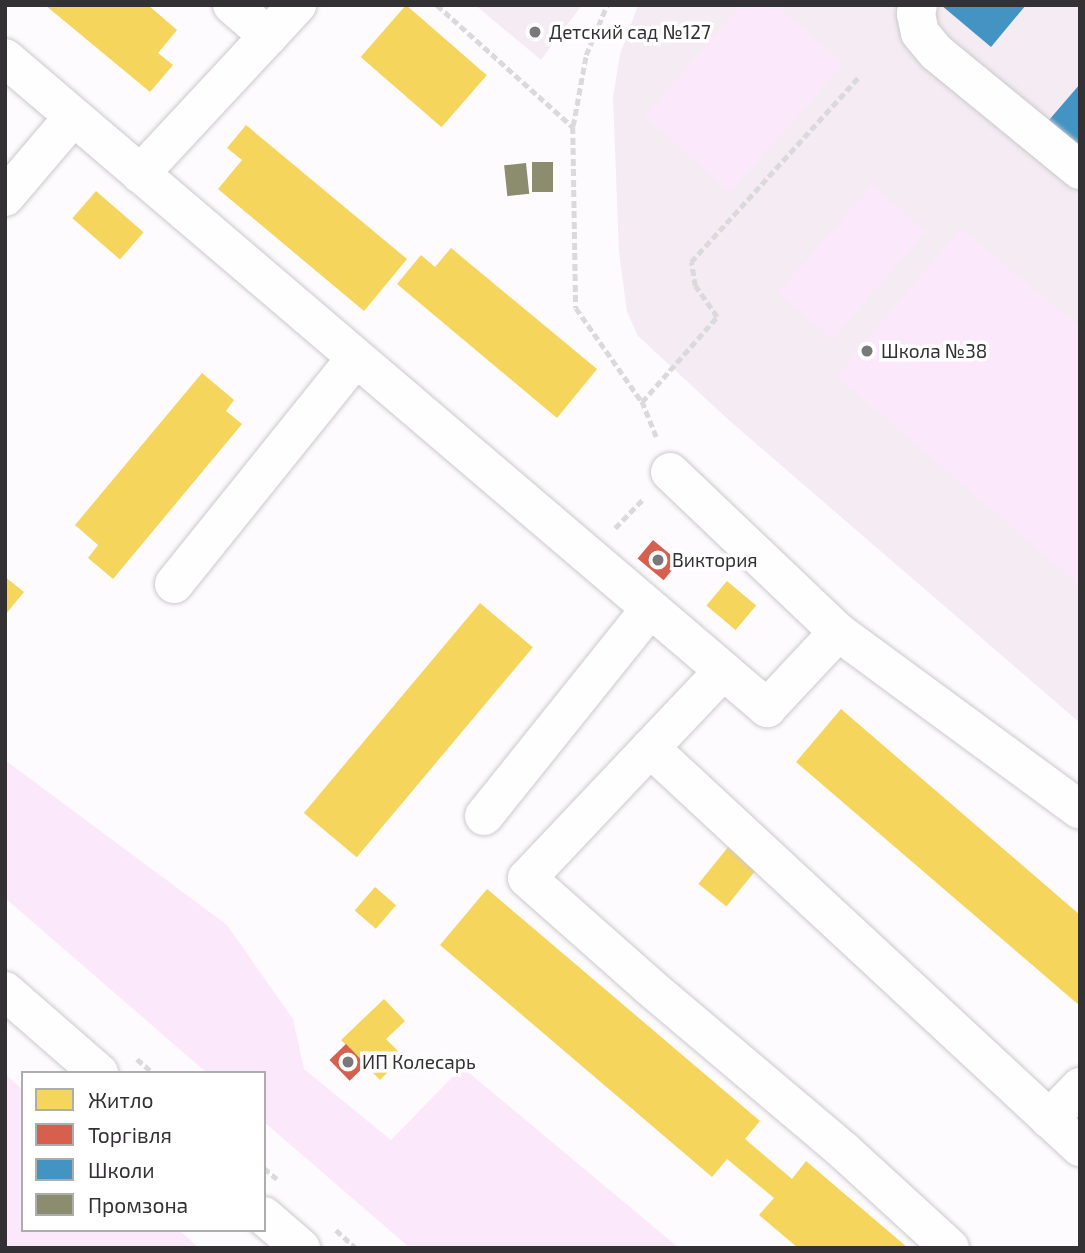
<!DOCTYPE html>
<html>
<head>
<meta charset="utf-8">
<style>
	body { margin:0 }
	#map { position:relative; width:1085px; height:1253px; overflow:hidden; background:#fefbfe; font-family:"Exo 2",sans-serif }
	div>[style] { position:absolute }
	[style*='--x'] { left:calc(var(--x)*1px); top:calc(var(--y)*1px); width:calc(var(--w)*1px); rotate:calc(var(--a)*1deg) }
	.built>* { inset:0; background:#f4ebf3 }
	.green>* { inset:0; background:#fbe9fb; transform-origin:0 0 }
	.homes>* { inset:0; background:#f6d55c; transform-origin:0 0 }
	.shops>* { inset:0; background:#d6604d; transform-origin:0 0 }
	.schools>* { inset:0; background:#4393c3 }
	.industry>* { inset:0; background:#8c8c6e; transform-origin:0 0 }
	.path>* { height:4.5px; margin-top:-2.25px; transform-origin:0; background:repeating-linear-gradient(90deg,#dadada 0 7px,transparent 0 10.5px) }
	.roads { filter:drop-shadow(0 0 2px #cbc9cb) drop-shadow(0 0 2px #cbc9cb) }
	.minor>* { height:38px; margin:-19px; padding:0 19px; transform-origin:19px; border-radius:19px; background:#fffeff }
	.major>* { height:38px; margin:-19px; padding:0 19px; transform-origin:19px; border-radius:19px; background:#fffeff }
	.dots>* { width:19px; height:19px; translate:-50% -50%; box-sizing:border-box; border:4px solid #fff; border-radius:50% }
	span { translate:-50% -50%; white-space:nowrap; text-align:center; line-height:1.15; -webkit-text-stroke:7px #fff; paint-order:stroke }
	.poi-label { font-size:19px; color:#343134 }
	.left { translate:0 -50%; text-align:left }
	.frame { position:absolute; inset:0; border:7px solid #343134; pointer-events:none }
	.legend { position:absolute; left:21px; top:1071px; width:245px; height:161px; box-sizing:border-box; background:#fff; border:2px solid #aeadae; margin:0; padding:9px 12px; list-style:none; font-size:21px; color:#343134 }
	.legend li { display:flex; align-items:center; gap:14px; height:35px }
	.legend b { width:35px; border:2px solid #aeadae }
</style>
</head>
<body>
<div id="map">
	<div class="built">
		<i style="clip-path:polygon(475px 5px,582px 5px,541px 60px)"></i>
		<i style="clip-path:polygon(638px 5px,1080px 5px,1080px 723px,732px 423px,638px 336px,627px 312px,619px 252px,613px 97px,620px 54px)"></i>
	</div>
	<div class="green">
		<i style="clip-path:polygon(742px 5px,777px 5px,844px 64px,730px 192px,644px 116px)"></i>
		<i style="left:872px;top:184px;width:72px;height:144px;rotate:41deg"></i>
		<i style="clip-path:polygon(961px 228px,1080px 327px,1080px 586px,836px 376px)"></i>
		<i style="clip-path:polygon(5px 760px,227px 925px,293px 1019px,304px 1069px,391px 1140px,462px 1067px,679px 1248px,410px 1248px,264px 1122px,264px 1073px,207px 1073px,5px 898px)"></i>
		<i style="clip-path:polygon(5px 1074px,23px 1090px,23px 1230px,179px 1230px,199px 1248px,5px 1248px)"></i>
	</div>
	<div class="homes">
		<i style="clip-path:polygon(45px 5px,148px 5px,177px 30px,158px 53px,173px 65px,150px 92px)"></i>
		<i style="left:406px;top:5px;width:107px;height:69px;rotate:41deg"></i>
		<i style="clip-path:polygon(246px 125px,407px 259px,364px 311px,218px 189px,242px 160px,227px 148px)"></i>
		<i style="left:96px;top:191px;width:63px;height:36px;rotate:41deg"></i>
		<i style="clip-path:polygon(451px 248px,597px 369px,557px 418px,397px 284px,421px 255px,435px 267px)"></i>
		<i style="clip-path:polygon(202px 373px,234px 400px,226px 411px,242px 424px,113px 579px,88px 558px,98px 545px,75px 525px)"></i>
		<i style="clip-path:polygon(5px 577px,24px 592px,5px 615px)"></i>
		<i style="left:727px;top:581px;width:38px;height:32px;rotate:40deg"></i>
		<i style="left:480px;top:603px;width:69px;height:274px;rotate:40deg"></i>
		<i style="clip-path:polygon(841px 709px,1080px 915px,1080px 1006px,796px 762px)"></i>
		<i style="left:733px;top:841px;width:36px;height:55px;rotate:39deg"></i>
		<i style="left:375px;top:887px;width:28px;height:31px;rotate:41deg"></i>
		<i style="clip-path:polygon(487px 889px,760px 1121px,745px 1139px,792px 1179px,806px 1161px,908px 1248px,798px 1248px,759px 1215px,774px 1198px,727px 1159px,712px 1177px,440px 945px)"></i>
		<i style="clip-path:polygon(384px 999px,405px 1021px,386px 1039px,403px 1056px,380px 1080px,341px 1040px)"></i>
	</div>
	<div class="shops">
		<i style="left:653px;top:540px;width:34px;height:24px;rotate:40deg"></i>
		<i style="left:346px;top:1044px;width:29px;height:23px;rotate:46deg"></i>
	</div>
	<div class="schools">
		<i style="clip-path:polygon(941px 5px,1026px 5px,991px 47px)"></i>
		<i style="clip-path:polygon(1080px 84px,1080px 157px,1043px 127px)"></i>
	</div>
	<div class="industry">
		<i style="left:553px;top:162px;width:30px;height:21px;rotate:90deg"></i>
		<i style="left:526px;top:163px;width:31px;height:22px;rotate:84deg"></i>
	</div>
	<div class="path">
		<i style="--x:437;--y:5;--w:183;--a:41.9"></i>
		<i style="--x:573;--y:127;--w:181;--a:89.1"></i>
		<i style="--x:576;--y:308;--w:115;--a:54.9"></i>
		<i style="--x:573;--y:126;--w:72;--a:-79.6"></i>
		<i style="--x:586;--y:55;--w:54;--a:-67.2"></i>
		<i style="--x:656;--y:437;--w:38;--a:-112"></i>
		<i style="--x:642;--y:402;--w:113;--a:-48.6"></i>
		<i style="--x:717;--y:317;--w:38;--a:-125"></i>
		<i style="--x:695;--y:286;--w:24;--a:-99"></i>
		<i style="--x:691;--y:262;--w:250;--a:-47.8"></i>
		<i style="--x:615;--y:528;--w:40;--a:-46"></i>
		<i style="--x:137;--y:1059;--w:21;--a:41"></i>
		<i style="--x:264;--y:1168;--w:17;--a:40"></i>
		<i style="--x:336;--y:1230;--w:27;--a:42"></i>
	</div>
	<div class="roads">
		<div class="minor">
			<i style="--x:232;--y:5;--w:48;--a:40.7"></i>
			<i style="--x:918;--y:5;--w:9;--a:103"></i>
			<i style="--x:916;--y:14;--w:19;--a:78"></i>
			<i style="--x:920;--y:33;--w:26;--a:50"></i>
			<i style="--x:937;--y:53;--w:185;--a:39.3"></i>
			<i style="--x:5;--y:58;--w:1002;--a:40.46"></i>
			<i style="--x:767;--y:708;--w:104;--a:-46.9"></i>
			<i style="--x:140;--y:174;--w:231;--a:-47.1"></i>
			<i style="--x:5;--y:197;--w:105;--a:-49.6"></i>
			<i style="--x:670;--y:472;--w:232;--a:43.6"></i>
			<i style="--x:838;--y:632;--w:300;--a:36.3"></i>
			<i style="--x:174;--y:584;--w:290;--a:-51.2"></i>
			<i style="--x:723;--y:671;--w:285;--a:133.4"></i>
			<i style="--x:527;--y:878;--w:164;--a:41.5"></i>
			<i style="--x:650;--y:987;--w:253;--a:40.2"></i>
			<i style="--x:843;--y:1150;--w:145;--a:42.5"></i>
			<i style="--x:650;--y:748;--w:587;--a:42.86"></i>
			<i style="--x:484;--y:816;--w:265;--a:-51.3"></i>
			<i style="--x:1049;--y:1119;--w:45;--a:-45.9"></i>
		</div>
		<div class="major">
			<i style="--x:5;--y:991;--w:125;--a:41.1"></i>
			<i style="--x:264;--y:1216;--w:49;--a:40.9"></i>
		</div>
	</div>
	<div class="dots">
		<i style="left:535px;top:32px;background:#7b787b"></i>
		<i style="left:867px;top:351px;background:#7b787b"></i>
		<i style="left:658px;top:560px;background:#7b787b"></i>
		<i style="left:348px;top:1062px;background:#7b787b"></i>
	</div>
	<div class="poi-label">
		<span class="left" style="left:549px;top:32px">Детский сад №127</span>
		<span class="left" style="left:881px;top:351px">Школа №38</span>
		<span class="left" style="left:672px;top:560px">Виктория</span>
		<span class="left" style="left:362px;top:1062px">ИП Колесарь</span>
	</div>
	<div class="frame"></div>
	<ul class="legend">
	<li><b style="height:19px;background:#f6d55c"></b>Житло</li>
	<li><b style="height:19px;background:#d6604d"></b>Торгівля</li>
	<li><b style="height:19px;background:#4393c3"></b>Школи</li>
	<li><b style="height:19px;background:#8c8c6e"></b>Промзона</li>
	</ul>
</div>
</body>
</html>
